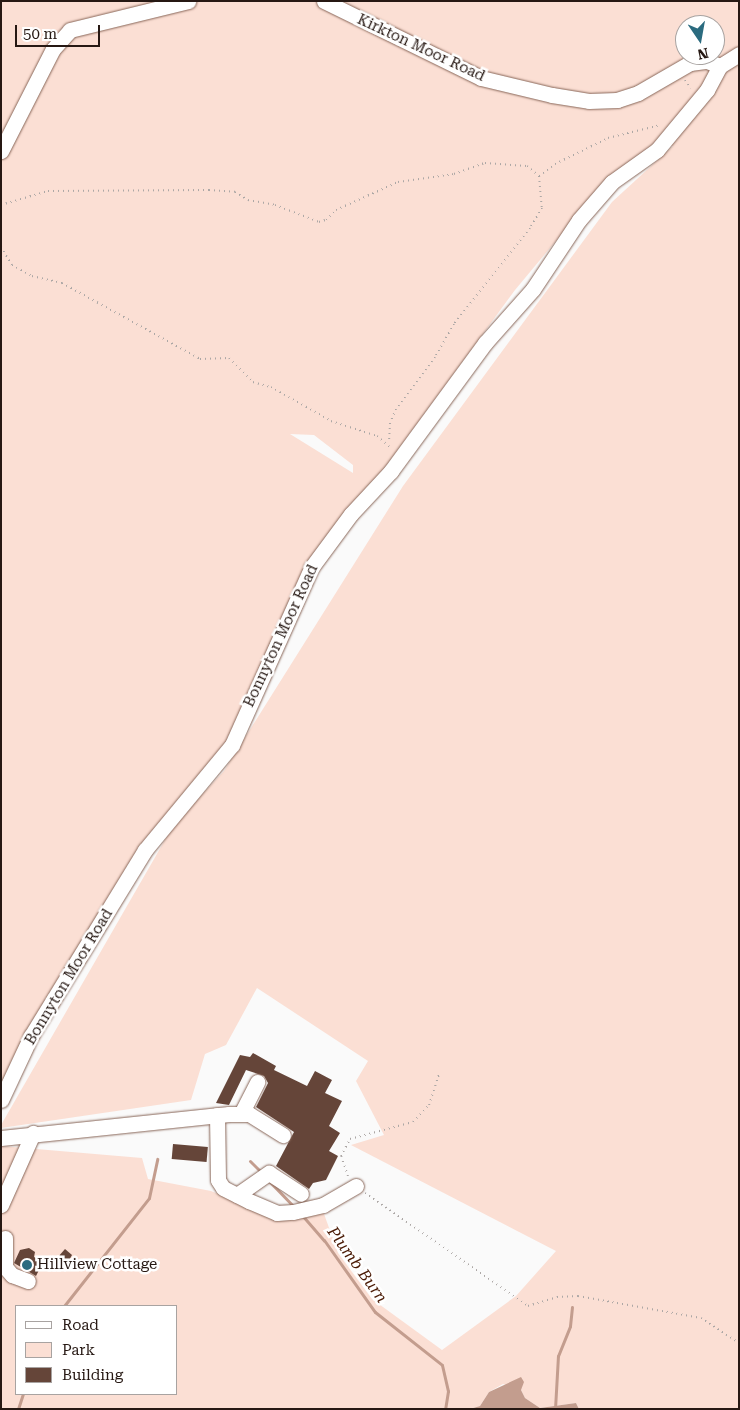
<!DOCTYPE html>
<html>
<head>
<meta charset="utf-8">
<style>
	body { margin:0 }
	#map { position:relative; width:740px; height:1410px; overflow:hidden; background:#fafafa; font-family:"Roboto Serif",serif }
	div>[style] { position:absolute }
	[style*='--x'] { left:calc(var(--x)*1px); top:calc(var(--y)*1px); width:calc(var(--w)*1px); rotate:calc(var(--a)*1deg) }
	.green>* { inset:0; background:#fbdfd4 }
	.water>* { inset:0; background:#c39d8e }
	.stream>* { height:3px; margin:-1.5px; padding:0 1.5px; transform-origin:1.5px; border-radius:1.5px; background:#c39d8e }
	.building>* { inset:0; background:#654539; transform-origin:0 0 }
	.path>* { height:2px; margin-top:-1px; transform-origin:0; background:repeating-linear-gradient(90deg,#aca7a5 0 1px,transparent 0 5px) }
	.roads { filter:drop-shadow(0 0 1px #886658) drop-shadow(0 0 1px #886658) }
	.minor>* { height:15px; margin:-7.5px; padding:0 7.5px; transform-origin:7.5px; border-radius:7.5px; background:#fff }
	.dots>* { width:14px; height:14px; translate:-50% -50%; box-sizing:border-box; border:2px solid #fff; border-radius:50% }
	span { translate:-50% -50%; white-space:nowrap; text-align:center; line-height:1.15; -webkit-text-stroke:5px #fff; paint-order:stroke }
	.street-label { font-size:15px; color:#261813 }
	.poi-label { font-size:15px; color:#261813 }
	.left { translate:0 -50%; text-align:left }
	.water-label { font-size:16px; color:#4a1a05; font-style:italic }
	.frame { position:absolute; inset:0; border:2px solid #261813; pointer-events:none }
	.legend { position:absolute; left:15px; top:1305px; width:162px; height:90px; box-sizing:border-box; background:#fff; border:1px solid #a8a3a1; margin:0; padding:6px 9px; list-style:none; font-size:15px; color:#261813 }
	.legend li { display:flex; align-items:center; gap:10px; height:25px }
	.legend b { width:25px; border:1px solid #a8a3a1 }
	.north { position:absolute; left:675px; top:15px; width:50px; height:50px; box-sizing:border-box; background:#fff; border:1px solid #a8a3a1; border-radius:50%; rotate:168deg; font-size:14px; font-weight:700; line-height:20px; text-align:center; color:#261813 }
	.north::after { content:''; display:block; margin:auto; width:18px; height:22px; background:#2b6b7f; clip-path:polygon(50% 0,100% 100%,50% 72%,0 100%) }
	.scale { position:absolute; left:15px; top:25px; width:85px; height:22px; box-sizing:border-box; border:2px solid #261813; border-top:0; padding-left:6px; font-size:15px; line-height:18px; white-space:nowrap; color:#261813; -webkit-text-stroke:4px #fff; paint-order:stroke }
</style>
</head>
<body>
<div id="map">
	<div class="green">
		<i style="clip-path:polygon(evenodd,1px 1px,739px 1px,739px 1409px,579px 1409px,576px 1403px,540px 1408px,525px 1398px,521px 1390px,503px 1384px,489px 1392px,480px 1406px,470px 1409px,1px 1409px,1px 1146px,142px 1158px,148px 1179px,211px 1191px,278px 1220px,323px 1211px,338px 1253px,372px 1299px,442px 1350px,516px 1296px,556px 1251px,351px 1145px,384px 1135px,356px 1081px,368px 1061px,257px 988px,226px 1045px,205px 1054px,191px 1100px,1px 1128px,1px 1125px,173px 826px,224px 771px,403px 486px,612px 202px,673px 146px,655px 146px,600px 188px,515px 290px,371px 487px,331px 532px,229px 743px,165px 816px,1px 1093px,1px 1px,685px 25px,715px 25px,715px 55px,685px 55px,685px 25px,1px 1px,290px 434px,314px 435px,353px 465px,353px 473px,290px 434px,1px 1px,16px 1306px,176px 1306px,176px 1394px,16px 1394px,16px 1306px)"></i>
	</div>
	<div class="water">
		<i style="clip-path:polygon(521px 1377px,524px 1382px,521px 1390px,525px 1398px,540px 1408px,576px 1403px,579px 1409px,470px 1409px,480px 1406px,489px 1392px)"></i>
	</div>
	<div class="stream">
		<i style="--x:250;--y:1161;--w:17;--a:45"></i>
		<i style="--x:270;--y:1182;--w:33;--a:46"></i>
		<i style="--x:301;--y:1214;--w:35;--a:49"></i>
		<i style="--x:324;--y:1240;--w:88;--a:54.7"></i>
		<i style="--x:375;--y:1312;--w:85;--a:38.3"></i>
		<i style="--x:442;--y:1365;--w:27;--a:77"></i>
		<i style="--x:448;--y:1391;--w:18;--a:99"></i>
		<i style="--x:64;--y:1306;--w:137;--a:-51.8"></i>
		<i style="--x:149;--y:1198;--w:40;--a:-78"></i>
		<i style="--x:18;--y:1409;--w:16;--a:-72"></i>
		<i style="--x:555;--y:1409;--w:53;--a:-86.8"></i>
		<i style="--x:558;--y:1356;--w:32;--a:-68"></i>
		<i style="--x:570;--y:1326;--w:19;--a:-84"></i>
	</div>
	<div class="building">
		<i style="clip-path:polygon(253px 1053px,276px 1066px,274px 1070px,307px 1086px,315px 1071px,332px 1080px,325px 1093px,342px 1101px,329px 1126px,340px 1133px,329px 1151px,338px 1156px,326px 1180px,313px 1183px,309px 1189px,276px 1166px,294px 1132px,256px 1107px,268px 1083px,264px 1076px,246px 1070px,229px 1105px,216px 1103px,240px 1055px,250px 1057px)"></i>
		<i style="left:173px;top:1144px;width:35px;height:15px;rotate:5deg"></i>
		<i style="clip-path:polygon(29px 1248px,35px 1252px,34px 1257px,43px 1262px,36px 1276px,14px 1263px,20px 1250px)"></i>
		<i style="clip-path:polygon(65px 1249px,72px 1255px,63px 1271px,51px 1265px)"></i>
	</div>
	<div class="path">
		<i style="--x:685;--y:80;--w:10;--a:53"></i>
		<i style="--x:539;--y:176;--w:20;--a:-37"></i>
		<i style="--x:555;--y:164;--w:59;--a:-26.1"></i>
		<i style="--x:608;--y:138;--w:54;--a:-14"></i>
		<i style="--x:1;--y:205;--w:49;--a:-16.6"></i>
		<i style="--x:48;--y:191;--w:161;--a:-0.4"></i>
		<i style="--x:209;--y:190;--w:26;--a:4"></i>
		<i style="--x:235;--y:192;--w:15;--a:32"></i>
		<i style="--x:248;--y:200;--w:27;--a:10"></i>
		<i style="--x:275;--y:205;--w:47;--a:21.1"></i>
		<i style="--x:319;--y:222;--w:7;--a:-16"></i>
		<i style="--x:326;--y:220;--w:14;--a:-45"></i>
		<i style="--x:336;--y:210;--w:68;--a:-24.3"></i>
		<i style="--x:398;--y:182;--w:57;--a:-8.1"></i>
		<i style="--x:454;--y:174;--w:33;--a:-20"></i>
		<i style="--x:485;--y:163;--w:42;--a:4.1"></i>
		<i style="--x:527;--y:166;--w:16;--a:40"></i>
		<i style="--x:539;--y:176;--w:32;--a:85"></i>
		<i style="--x:542;--y:208;--w:23;--a:121"></i>
		<i style="--x:530;--y:228;--w:122;--a:128.4"></i>
		<i style="--x:454;--y:324;--w:38;--a:120"></i>
		<i style="--x:435;--y:357;--w:65;--a:126.9"></i>
		<i style="--x:396;--y:409;--w:15;--a:113"></i>
		<i style="--x:390;--y:423;--w:20;--a:93"></i>
		<i style="--x:1;--y:247;--w:21;--a:59"></i>
		<i style="--x:12;--y:265;--w:23;--a:29"></i>
		<i style="--x:32;--y:276;--w:31;--a:13"></i>
		<i style="--x:62;--y:283;--w:158;--a:28.8"></i>
		<i style="--x:200;--y:359;--w:29;--a:-2"></i>
		<i style="--x:229;--y:358;--w:34;--a:45"></i>
		<i style="--x:253;--y:382;--w:19;--a:16"></i>
		<i style="--x:271;--y:387;--w:69;--a:29.5"></i>
		<i style="--x:331;--y:421;--w:48;--a:18.1"></i>
		<i style="--x:377;--y:436;--w:18;--a:41"></i>
		<i style="--x:348;--y:1176;--w:21;--a:-109"></i>
		<i style="--x:341;--y:1156;--w:19;--a:-62"></i>
		<i style="--x:350;--y:1139;--w:65;--a:-15.1"></i>
		<i style="--x:413;--y:1122;--w:23;--a:-47"></i>
		<i style="--x:429;--y:1105;--w:33;--a:-72"></i>
		<i style="--x:365;--y:1193;--w:198;--a:34.7"></i>
		<i style="--x:528;--y:1306;--w:30;--a:-17"></i>
		<i style="--x:557;--y:1297;--w:21;--a:-3"></i>
		<i style="--x:578;--y:1296;--w:125;--a:10.1"></i>
		<i style="--x:701;--y:1318;--w:45;--a:33.3"></i>
	</div>
	<div class="roads">
		<div class="minor">
			<i style="--x:324;--y:1;--w:175;--a:26.1"></i>
			<i style="--x:481;--y:78;--w:73;--a:13.5"></i>
			<i style="--x:552;--y:95;--w:37;--a:9"></i>
			<i style="--x:589;--y:101;--w:28;--a:-2"></i>
			<i style="--x:617;--y:100;--w:22;--a:-18"></i>
			<i style="--x:638;--y:93;--w:60;--a:-30"></i>
			<i style="--x:690;--y:63;--w:17;--a:-7"></i>
			<i style="--x:707;--y:61;--w:14;--a:21"></i>
			<i style="--x:720;--y:66;--w:22;--a:-32"></i>
			<i style="--x:1;--y:151;--w:114;--a:-63"></i>
			<i style="--x:53;--y:49;--w:25;--a:-48"></i>
			<i style="--x:70;--y:30;--w:122;--a:-13.8"></i>
			<i style="--x:1;--y:1100;--w:71;--a:-64.9"></i>
			<i style="--x:31;--y:1036;--w:218;--a:-58.5"></i>
			<i style="--x:145;--y:850;--w:136;--a:-50.4"></i>
			<i style="--x:232;--y:745;--w:194;--a:-65.9"></i>
			<i style="--x:311;--y:568;--w:67;--a:-53.5"></i>
			<i style="--x:351;--y:514;--w:59;--a:-47.1"></i>
			<i style="--x:391;--y:471;--w:159;--a:-53.7"></i>
			<i style="--x:485;--y:343;--w:72;--a:-48.4"></i>
			<i style="--x:533;--y:289;--w:83;--a:-56.3"></i>
			<i style="--x:579;--y:220;--w:50;--a:-49"></i>
			<i style="--x:612;--y:182;--w:55;--a:-35.4"></i>
			<i style="--x:657;--y:150;--w:78;--a:-50.2"></i>
			<i style="--x:707;--y:90;--w:27;--a:-62"></i>
			<i style="--x:241;--y:1114;--w:36;--a:-63"></i>
			<i style="--x:217;--y:1115;--w:65;--a:89.1"></i>
			<i style="--x:218;--y:1180;--w:9;--a:58"></i>
			<i style="--x:223;--y:1188;--w:29;--a:27"></i>
			<i style="--x:249;--y:1201;--w:30;--a:23"></i>
			<i style="--x:277;--y:1213;--w:16;--a:-4"></i>
			<i style="--x:293;--y:1212;--w:31;--a:-13"></i>
			<i style="--x:323;--y:1205;--w:38;--a:-30"></i>
			<i style="--x:1;--y:1138;--w:229;--a:-6"></i>
			<i style="--x:229;--y:1114;--w:20;--a:0"></i>
			<i style="--x:249;--y:1114;--w:40;--a:32"></i>
			<i style="--x:237;--y:1195;--w:39;--a:-35"></i>
			<i style="--x:269;--y:1173;--w:38;--a:33"></i>
			<i style="--x:1;--y:1205;--w:79;--a:-66"></i>
			<i style="--x:5;--y:1238;--w:29;--a:90"></i>
			<i style="--x:5;--y:1267;--w:11;--a:49"></i>
			<i style="--x:12;--y:1275;--w:17;--a:21"></i>
		</div>
	</div>
	<div class="dots">
		<i style="left:27px;top:1265px;background:#2b6b7f"></i>
	</div>
	<div class="street-label">
		<span style="left:421px;top:48px;rotate:25deg">Kirkton Moor Road</span>
		<span style="left:281px;top:636px;rotate:-65deg">Bonnyton Moor Road</span>
		<span style="left:69px;top:977px;rotate:-59deg">Bonnyton Moor Road</span>
	</div>
	<div class="poi-label">
		<span class="left" style="left:37px;top:1265px">Hillview Cottage</span>
	</div>
	<div class="water-label">
		<span style="left:357px;top:1265px;rotate:54deg">Plumb Burn</span>
	</div>
	<div class="frame"></div>
	<ul class="legend">
	<li><b style="height:6px;background:#fff"></b>Road</li>
	<li><b style="height:14px;background:#fbdfd4"></b>Park</li>
	<li><b style="height:14px;background:#654539"></b>Building</li>
	</ul>
	<div class="north">N</div>
	<div class="scale">50 m</div>
</div>
</body>
</html>
